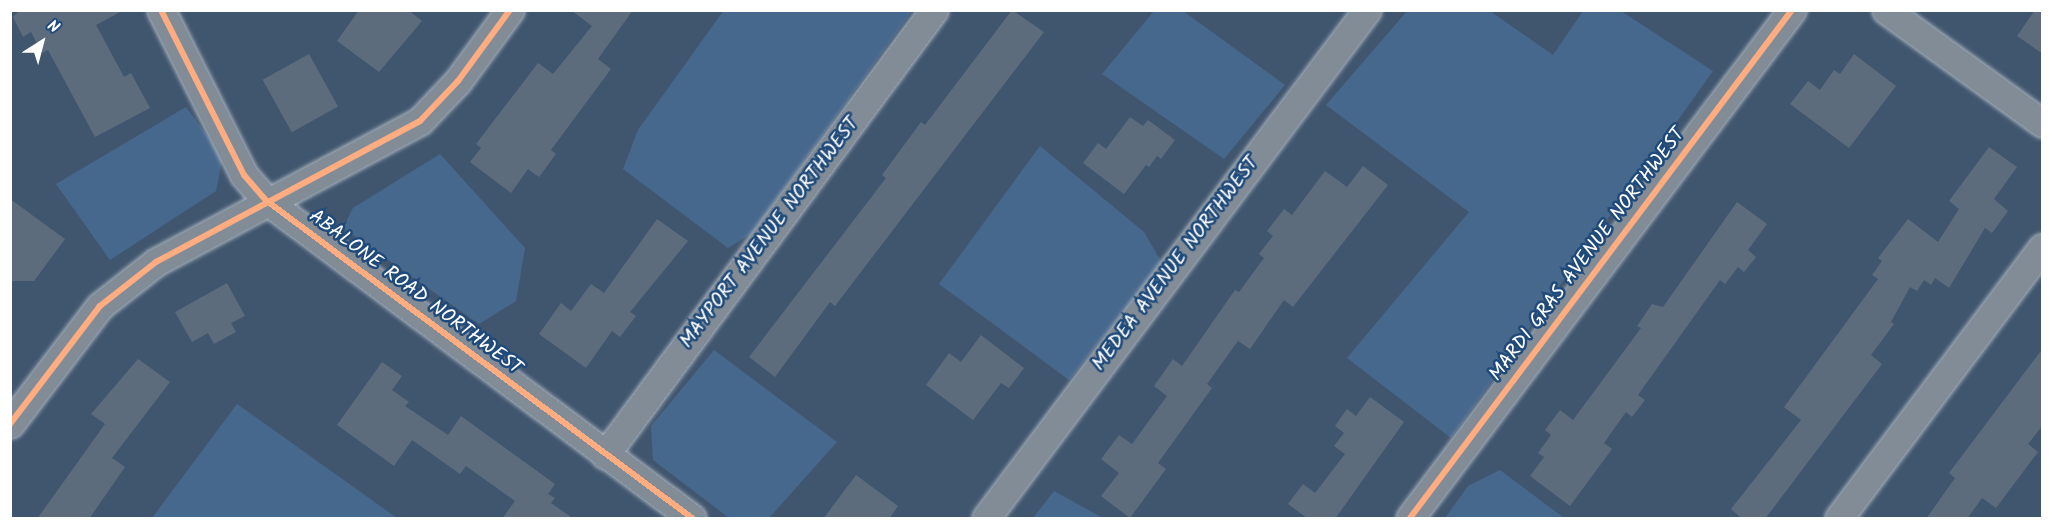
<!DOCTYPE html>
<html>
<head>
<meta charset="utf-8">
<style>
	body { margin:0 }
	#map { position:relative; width:2053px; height:529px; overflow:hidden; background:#40566e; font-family:Kalam,sans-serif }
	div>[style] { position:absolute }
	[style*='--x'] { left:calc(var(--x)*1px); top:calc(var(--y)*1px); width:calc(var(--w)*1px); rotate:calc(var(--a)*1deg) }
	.green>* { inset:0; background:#47688d }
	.building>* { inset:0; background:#5c6c7d; transform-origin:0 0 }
	.roads { filter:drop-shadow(0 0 2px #a9b3be) drop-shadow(0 0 2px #a9b3be) }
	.minor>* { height:27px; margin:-13.5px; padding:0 13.5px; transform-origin:13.5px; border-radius:13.5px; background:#818c97 }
	.cycleway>* { height:6px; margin:-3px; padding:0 3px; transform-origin:3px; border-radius:3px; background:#ffac80 }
	span { translate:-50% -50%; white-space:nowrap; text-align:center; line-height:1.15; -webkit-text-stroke:5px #1f4a7a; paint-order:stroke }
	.street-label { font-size:20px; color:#fff }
	.frame { position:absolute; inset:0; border:12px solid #fff; pointer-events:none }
	.north { position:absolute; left:12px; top:12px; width:60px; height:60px; -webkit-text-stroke:4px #1f4a7a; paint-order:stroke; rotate:36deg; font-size:16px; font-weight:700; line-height:24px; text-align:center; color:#fff }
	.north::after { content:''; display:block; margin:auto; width:21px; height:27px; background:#fff; clip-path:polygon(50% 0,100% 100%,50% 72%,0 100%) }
</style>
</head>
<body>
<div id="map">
	<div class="green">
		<i style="clip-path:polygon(724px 10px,912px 11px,751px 234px,728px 248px,623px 169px,638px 130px)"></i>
		<i style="clip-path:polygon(1408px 10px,1490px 11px,1553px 55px,1583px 11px,1621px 11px,1713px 71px,1451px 438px,1347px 358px,1469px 212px,1326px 105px)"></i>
		<i style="clip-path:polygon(1154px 11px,1183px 11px,1285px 85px,1224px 159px,1102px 74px)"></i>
		<i style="clip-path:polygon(186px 107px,223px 157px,216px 191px,110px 260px,56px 184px)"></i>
		<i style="clip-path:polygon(1040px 146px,1144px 232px,1162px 263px,1069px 380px,939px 284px)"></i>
		<i style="clip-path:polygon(440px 154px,525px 248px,516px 301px,479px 324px,343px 228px,353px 208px)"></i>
		<i style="clip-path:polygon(714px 350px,837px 442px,769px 518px,729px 518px,653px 460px,651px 426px)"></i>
		<i style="clip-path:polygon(237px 404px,397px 518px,152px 518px)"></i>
		<i style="clip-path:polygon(1500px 470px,1564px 518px,1445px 518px,1468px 486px)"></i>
		<i style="clip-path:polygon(1054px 491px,1103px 518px,1033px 518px)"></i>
	</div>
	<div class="building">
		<i style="clip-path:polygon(20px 10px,124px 10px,96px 25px,124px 77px,131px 73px,150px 108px,95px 137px,48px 50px,42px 53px,31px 32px,23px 37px,13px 17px)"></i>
		<i style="clip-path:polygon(359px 10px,408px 10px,422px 21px,379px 72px,337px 41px)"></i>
		<i style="clip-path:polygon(571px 10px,633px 10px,598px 59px,611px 69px,551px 150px,556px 154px,539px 177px,528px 169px,511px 193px,470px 162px,481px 148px,476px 144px,538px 63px,553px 74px,592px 26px)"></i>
		<i style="clip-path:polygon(1012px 10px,1044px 32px,835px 306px,830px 302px,775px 377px,749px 357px,886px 178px,882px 175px,921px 122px,925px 125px)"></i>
		<i style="clip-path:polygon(2035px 10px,2043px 10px,2043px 54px,2017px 36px)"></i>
		<i style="left:309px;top:54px;width:60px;height:53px;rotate:61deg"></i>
		<i style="clip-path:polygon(1854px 54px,1896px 86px,1849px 148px,1790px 104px,1808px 81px,1820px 90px,1834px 70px,1840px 74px)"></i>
		<i style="clip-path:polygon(1130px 117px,1143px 126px,1148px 120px,1175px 140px,1161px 159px,1157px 156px,1149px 167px,1146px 165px,1124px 194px,1083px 163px,1098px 143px,1106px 149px)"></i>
		<i style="clip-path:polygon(1989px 147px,2017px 167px,1994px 199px,2008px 211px,1992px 233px,1985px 228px,1949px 288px,1935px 278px,1931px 285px,1924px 280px,1917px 291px,1910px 287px,1891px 322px,1894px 324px,1871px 355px,1882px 364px,1765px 519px,1742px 519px,1731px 509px,1801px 420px,1784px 407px,1878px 279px,1872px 275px,1882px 261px,1878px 258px,1908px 219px,1938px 242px,1959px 209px,1949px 201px)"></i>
		<i style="clip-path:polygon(1363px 166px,1388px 185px,1293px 307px,1284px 300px,1250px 349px,1238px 341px,1207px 384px,1212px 388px,1158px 463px,1166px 469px,1130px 518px,1101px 496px,1119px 473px,1101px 459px,1119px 435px,1132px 444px,1167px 396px,1154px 386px,1173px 359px,1182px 366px,1235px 290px,1239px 292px,1264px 258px,1259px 254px,1273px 236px,1267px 231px,1284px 209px,1292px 215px,1325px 171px,1347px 187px)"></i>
		<i style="clip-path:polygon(10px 199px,65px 239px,34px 281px,10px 281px)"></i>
		<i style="clip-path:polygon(1737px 202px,1767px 224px,1748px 250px,1756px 257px,1744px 272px,1738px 267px,1725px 284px,1720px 280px,1638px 395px,1645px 400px,1632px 417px,1626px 412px,1604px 443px,1612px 449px,1570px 506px,1530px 476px,1544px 457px,1538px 453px,1551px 435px,1545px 430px,1560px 410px,1573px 420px,1641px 328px,1637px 326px,1652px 304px,1663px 307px)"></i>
		<i style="clip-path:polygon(657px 219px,688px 241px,630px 312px,636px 316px,620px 337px,612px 331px,586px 368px,539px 334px,561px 303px,571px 311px,591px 284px,604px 293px)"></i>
		<i style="clip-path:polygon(227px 283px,245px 316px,231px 323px,236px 332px,214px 344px,208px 333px,192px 342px,175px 312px)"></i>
		<i style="clip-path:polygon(981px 335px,1024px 368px,1009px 388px,1001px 383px,973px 420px,926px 385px,949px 353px,961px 362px)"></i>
		<i style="clip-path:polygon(2043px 348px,2043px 425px,2028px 444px,2038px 452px,1996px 508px,1982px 498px,1967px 519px,1926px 519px,1955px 478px,1949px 473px)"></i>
		<i style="clip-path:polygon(138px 359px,170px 382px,112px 458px,125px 467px,89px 519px,37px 519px,105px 424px,91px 414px)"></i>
		<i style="clip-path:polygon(382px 362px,402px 376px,392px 390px,409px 402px,405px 406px,448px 435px,461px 416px,555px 484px,548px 494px,555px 498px,551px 503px,574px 519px,502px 519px,515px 501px,466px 466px,460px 474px,412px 440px,394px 466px,337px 425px)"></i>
		<i style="clip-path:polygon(1370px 397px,1404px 422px,1335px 519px,1308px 519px,1288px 504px,1303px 484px,1315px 493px,1345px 454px,1334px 446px,1344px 433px,1335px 426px,1347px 409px,1356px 416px)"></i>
		<i style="clip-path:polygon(856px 475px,898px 506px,889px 519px,823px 519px)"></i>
	</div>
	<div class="roads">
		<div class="minor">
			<i style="--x:161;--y:10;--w:185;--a:63.3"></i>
			<i style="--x:244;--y:175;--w:35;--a:49"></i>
			<i style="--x:267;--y:201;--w:530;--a:36.72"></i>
			<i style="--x:1886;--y:10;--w:193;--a:35.9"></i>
			<i style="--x:10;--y:424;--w:148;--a:-52.7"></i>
			<i style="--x:100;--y:306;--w:71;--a:-38.2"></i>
			<i style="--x:156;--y:262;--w:299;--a:-28.1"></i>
			<i style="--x:420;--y:121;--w:55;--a:-46.5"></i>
			<i style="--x:458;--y:81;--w:88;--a:-53.8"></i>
			<i style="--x:605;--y:455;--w:553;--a:-53.52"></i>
			<i style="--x:986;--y:518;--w:635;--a:-53.13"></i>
			<i style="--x:1410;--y:518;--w:636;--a:-53.06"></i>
			<i style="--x:1839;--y:518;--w:338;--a:-53.1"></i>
		</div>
	</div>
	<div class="cycleway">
		<i style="--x:161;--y:10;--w:185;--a:63.3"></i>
		<i style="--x:244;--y:175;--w:35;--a:49"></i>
		<i style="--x:267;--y:201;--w:530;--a:36.72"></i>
		<i style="--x:10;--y:424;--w:148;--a:-52.7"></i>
		<i style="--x:100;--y:306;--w:71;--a:-38.2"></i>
		<i style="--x:156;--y:262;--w:299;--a:-28.1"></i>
		<i style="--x:420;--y:121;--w:55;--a:-46.5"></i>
		<i style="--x:458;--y:81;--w:88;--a:-53.8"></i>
		<i style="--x:1410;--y:518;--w:636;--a:-53.06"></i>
	</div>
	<div class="street-label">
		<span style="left:770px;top:233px;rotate:-53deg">MAYPORT AVENUE NORTHWEST</span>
		<span style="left:1588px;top:255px;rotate:-53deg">MARDI GRAS AVENUE NORTHWEST</span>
		<span style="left:1176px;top:264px;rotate:-53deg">MEDEA AVENUE NORTHWEST</span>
		<span style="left:415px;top:293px;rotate:37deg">ABALONE ROAD NORTHWEST</span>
	</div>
	<div class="frame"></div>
	<div class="north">N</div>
</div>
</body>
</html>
